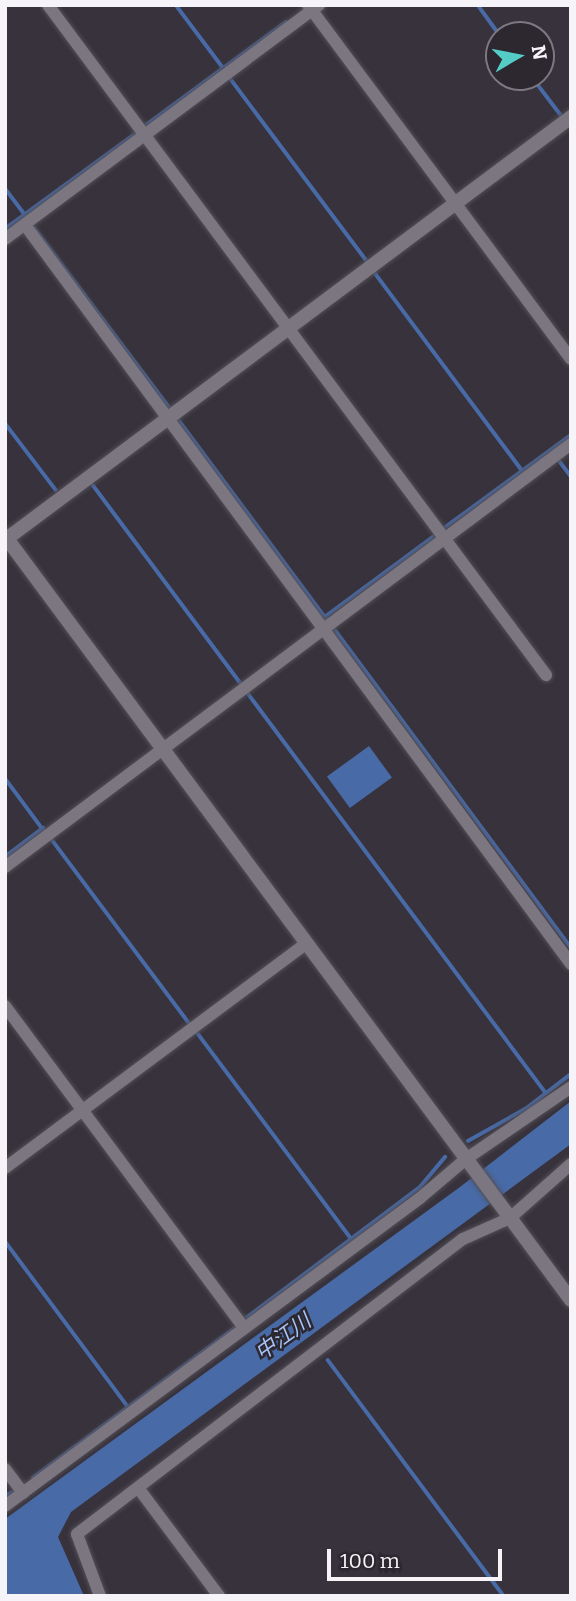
<!DOCTYPE html>
<html>
<head>
<meta charset="utf-8">
<style>
	body { margin:0 }
	#map { position:relative; width:576px; height:1601px; overflow:hidden; background:#37323b; font-family:Bitter,"Noto Sans JP",serif }
	div>[style] { position:absolute }
	[style*='--x'] { left:calc(var(--x)*1px); top:calc(var(--y)*1px); width:calc(var(--w)*1px); rotate:calc(var(--a)*1deg) }
	.water>* { inset:0; background:#486aa7; transform-origin:0 0 }
	.stream>* { height:3.5px; margin:-1.75px; padding:0 1.75px; transform-origin:1.75px; border-radius:1.75px; background:#486aa7 }
	.roads { filter:drop-shadow(0 0 2px #524e56) drop-shadow(0 0 2px #524e56) }
	.minor>* { height:12px; margin:-6px; padding:0 6px; transform-origin:6px; border-radius:6px; background:#7b7680 }
	.tertiary>* { height:14px; margin:-7px; padding:0 7px; transform-origin:7px; border-radius:7px; background:#7b7680 }
	span { translate:-50% -50%; white-space:nowrap; text-align:center; line-height:1.15; -webkit-text-stroke:5px #2d2830; paint-order:stroke }
	.water-label { font-size:21px; color:#a6c4f8; font-style:italic }
	.frame { position:absolute; inset:0; border:7px solid #f6f3f9; pointer-events:none }
	.north { position:absolute; left:485px; top:21px; width:70px; height:70px; box-sizing:border-box; background:#2d2830; border:2px solid #7d7980; border-radius:50%; rotate:80deg; font-size:19px; font-weight:700; line-height:28px; text-align:center; color:#f6f3f9 }
	.north::after { content:''; display:block; margin:auto; width:24px; height:32px; background:#54cdc6; clip-path:polygon(50% 0,100% 100%,50% 72%,0 100%) }
	.scale { position:absolute; left:327px; top:1549px; width:175px; height:32px; box-sizing:border-box; border:4px solid #f6f3f9; border-top:0; padding-left:9px; font-size:21px; line-height:24px; white-space:nowrap; color:#f6f3f9; -webkit-text-stroke:5px #2d2830; paint-order:stroke }
</style>
</head>
<body>
<div id="map">
	<div class="water">
		<i style="left:369px;top:746px;width:39px;height:52px;rotate:54deg"></i>
		<i style="clip-path:polygon(571px 1101px,571px 1144px,71px 1512px,58px 1537px,84px 1596px,5px 1596px,5px 1519px,460px 1187px)"></i>
	</div>
	<div class="stream">
		<i style="--x:176;--y:5;--w:80;--a:53.1"></i>
		<i style="--x:478;--y:5;--w:37;--a:54"></i>
		<i style="--x:532;--y:77;--w:48;--a:52.7"></i>
		<i style="--x:230;--y:78;--w:229;--a:53.2"></i>
		<i style="--x:145;--y:126;--w:175;--a:-36.4"></i>
		<i style="--x:5;--y:188;--w:34;--a:53"></i>
		<i style="--x:33;--y:226;--w:226;--a:53.1"></i>
		<i style="--x:5;--y:229;--w:165;--a:-36.1"></i>
		<i style="--x:375;--y:273;--w:246;--a:53.3"></i>
		<i style="--x:178;--y:419;--w:252;--a:53.4"></i>
		<i style="--x:5;--y:423;--w:84;--a:52.7"></i>
		<i style="--x:558;--y:459;--w:21;--a:53"></i>
		<i style="--x:93;--y:485;--w:249;--a:53.3"></i>
		<i style="--x:443;--y:529;--w:159;--a:-36.3"></i>
		<i style="--x:325;--y:617;--w:139;--a:-36.5"></i>
		<i style="--x:333;--y:627;--w:399;--a:53.4"></i>
		<i style="--x:247;--y:692;--w:500;--a:53.29"></i>
		<i style="--x:5;--y:778;--w:67;--a:53.5"></i>
		<i style="--x:50;--y:837;--w:234;--a:53.2"></i>
		<i style="--x:5;--y:857;--w:48;--a:-37.3"></i>
		<i style="--x:196;--y:1031;--w:259;--a:53.2"></i>
		<i style="--x:468;--y:1141;--w:68;--a:-29.2"></i>
		<i style="--x:527;--y:1108;--w:56;--a:-37.7"></i>
		<i style="--x:5;--y:1241;--w:204;--a:53.4"></i>
		<i style="--x:245;--y:1319;--w:219;--a:-37"></i>
		<i style="--x:420;--y:1187;--w:39;--a:-50"></i>
		<i style="--x:328;--y:1360;--w:294;--a:53.3"></i>
		<i style="--x:33;--y:1478;--w:253;--a:-36.6"></i>
		<i style="--x:5;--y:1496;--w:11;--a:-27"></i>
	</div>
	<div class="roads">
		<div class="minor">
			<i style="--x:48;--y:5;--w:835;--a:53.38"></i>
			<i style="--x:308;--y:5;--w:441;--a:53.4"></i>
			<i style="--x:25;--y:225;--w:919;--a:53.54"></i>
			<i style="--x:5;--y:239;--w:392;--a:-36.7"></i>
			<i style="--x:5;--y:867;--w:707;--a:-36.77"></i>
			<i style="--x:5;--y:1006;--w:401;--a:53.4"></i>
			<i style="--x:5;--y:1168;--w:375;--a:-36.7"></i>
			<i style="--x:5;--y:1469;--w:30;--a:53"></i>
			<i style="--x:139;--y:1489;--w:134;--a:53.2"></i>
			<i style="--x:5;--y:1506;--w:517;--a:-36.58"></i>
			<i style="--x:420;--y:1198;--w:60;--a:-40.3"></i>
			<i style="--x:466;--y:1159;--w:127;--a:-34.4"></i>
			<i style="--x:100;--y:1596;--w:66;--a:-110.4"></i>
			<i style="--x:77;--y:1534;--w:486;--a:-37.4"></i>
			<i style="--x:463;--y:1239;--w:51;--a:-24.1"></i>
			<i style="--x:510;--y:1218;--w:81;--a:-41.5"></i>
		</div>
		<div class="tertiary">
			<i style="--x:5;--y:536;--w:951;--a:53.47"></i>
			<i style="--x:5;--y:540;--w:707;--a:-36.77"></i>
		</div>
	</div>
	<div class="water-label">
		<span style="left:283px;top:1337px;rotate:-36deg">中江川</span>
	</div>
	<div class="frame"></div>
	<div class="north">N</div>
	<div class="scale">100 m</div>
</div>
</body>
</html>
